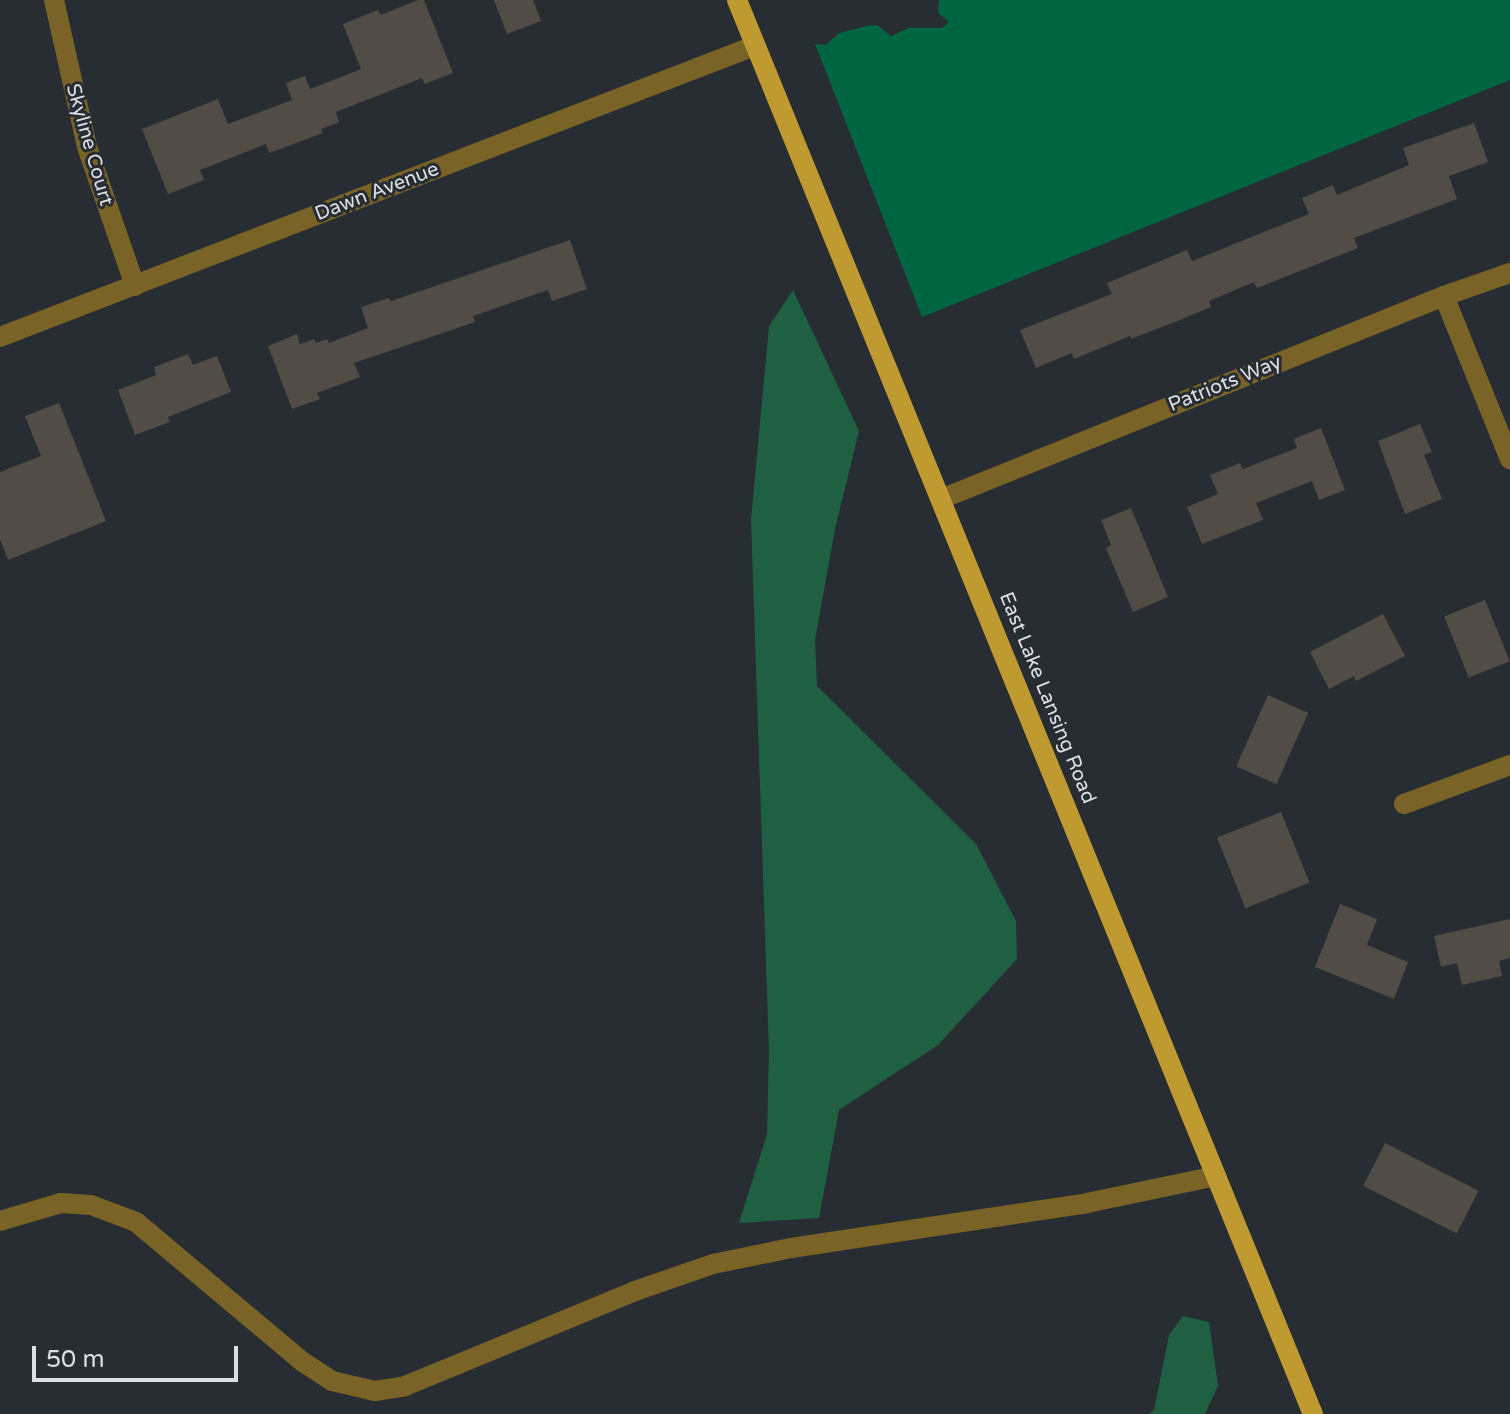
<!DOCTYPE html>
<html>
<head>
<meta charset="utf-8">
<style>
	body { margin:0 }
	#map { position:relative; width:1510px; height:1414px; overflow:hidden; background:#282d33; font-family:"Varela Round",sans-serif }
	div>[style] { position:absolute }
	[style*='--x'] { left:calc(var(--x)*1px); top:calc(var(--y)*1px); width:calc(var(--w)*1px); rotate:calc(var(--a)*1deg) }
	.green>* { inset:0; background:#1f6043 }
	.forest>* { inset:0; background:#006541 }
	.building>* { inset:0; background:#514c45; transform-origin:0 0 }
	.minor>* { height:20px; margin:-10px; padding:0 10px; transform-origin:10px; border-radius:10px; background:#7a6326 }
	.major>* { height:20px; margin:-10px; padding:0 10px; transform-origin:10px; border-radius:10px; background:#bf9a31 }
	span { translate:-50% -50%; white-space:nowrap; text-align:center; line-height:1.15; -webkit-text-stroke:6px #282d33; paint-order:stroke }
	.street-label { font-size:20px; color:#dcdfe3 }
	.scale { position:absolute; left:32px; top:1346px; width:206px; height:36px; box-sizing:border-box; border:4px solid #dcdfe3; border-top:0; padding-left:10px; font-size:24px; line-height:28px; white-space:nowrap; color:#dcdfe3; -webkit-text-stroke:6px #282d33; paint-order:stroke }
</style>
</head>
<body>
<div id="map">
	<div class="green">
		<i style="clip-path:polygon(793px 290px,859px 431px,835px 529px,815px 640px,817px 686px,976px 844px,1016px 921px,1017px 959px,938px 1045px,839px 1110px,819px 1218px,739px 1223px,767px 1134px,769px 1052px,751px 520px,769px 326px)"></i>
		<i style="clip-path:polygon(1183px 1316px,1209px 1322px,1218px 1386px,1205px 1414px,1149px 1414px,1154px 1410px,1169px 1335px)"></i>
	</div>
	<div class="forest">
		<i style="clip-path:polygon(939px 0,1510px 0,1510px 80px,922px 317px,815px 44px,826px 45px,839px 33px,867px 26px,877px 25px,891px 36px,909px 28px,942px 28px,949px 22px,938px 13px)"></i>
	</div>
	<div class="building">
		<i style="clip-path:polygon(418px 0,424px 0,453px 73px,425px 84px,422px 78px,336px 112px,339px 122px,321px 129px,323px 133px,269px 153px,266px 144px,200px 170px,204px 180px,168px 194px,142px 129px,218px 99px,228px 124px,292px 100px,286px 83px,305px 76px,310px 89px,361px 69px,343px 24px,378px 10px,381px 15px)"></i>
		<i style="clip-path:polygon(494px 0,533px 0,541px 21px,507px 34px)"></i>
		<i style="clip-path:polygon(1474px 123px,1488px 162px,1449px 176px,1457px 199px,1354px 238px,1358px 248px,1257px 288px,1254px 282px,1209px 301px,1211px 307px,1180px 320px,1131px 339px,1130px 336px,1074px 359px,1072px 353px,1036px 368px,1020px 330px,1112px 294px,1107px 283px,1187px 250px,1192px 261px,1309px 214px,1302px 198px,1333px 185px,1337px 195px,1409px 165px,1403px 148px)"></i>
		<i style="clip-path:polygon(570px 240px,587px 289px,552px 301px,548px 290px,473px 316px,475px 322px,354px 363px,360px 377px,317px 393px,320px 399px,292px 409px,268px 346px,297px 334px,300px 344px,314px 339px,316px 343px,327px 339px,329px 343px,368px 328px,361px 307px,389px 298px,391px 301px)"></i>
		<i style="clip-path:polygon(188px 354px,193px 365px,217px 356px,231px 392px,168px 417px,170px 422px,135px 435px,118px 390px,156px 375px,154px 367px)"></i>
		<i style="clip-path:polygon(59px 403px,106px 521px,8px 560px,0 539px,0 472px,41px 456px,25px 416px)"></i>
		<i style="clip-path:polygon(1420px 424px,1432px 452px,1424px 455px,1442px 499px,1405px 514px,1378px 441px)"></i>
		<i style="clip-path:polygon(1321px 428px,1345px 490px,1319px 500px,1312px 481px,1256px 503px,1263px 520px,1202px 544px,1187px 507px,1218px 494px,1210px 475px,1240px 463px,1243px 469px,1297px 448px,1294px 439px)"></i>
		<i style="clip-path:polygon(1131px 508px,1168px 597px,1133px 612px,1106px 548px,1111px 545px,1101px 520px)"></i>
		<i style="left:1485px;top:600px;width:66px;height:44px;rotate:68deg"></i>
		<i style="clip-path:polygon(1383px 614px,1405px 656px,1356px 681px,1354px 676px,1329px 689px,1310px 652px)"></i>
		<i style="left:1268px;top:695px;width:44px;height:78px;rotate:24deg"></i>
		<i style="left:1281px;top:812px;width:76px;height:69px;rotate:68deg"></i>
		<i style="clip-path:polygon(1340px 904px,1377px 919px,1367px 945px,1408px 962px,1394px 999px,1315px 967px)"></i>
		<i style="clip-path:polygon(1510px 919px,1510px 958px,1499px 961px,1502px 976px,1462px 985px,1457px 963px,1441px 967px,1434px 936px)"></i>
		<i style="left:1385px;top:1143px;width:105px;height:48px;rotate:27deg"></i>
	</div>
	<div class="minor">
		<i style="--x:54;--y:0;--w:151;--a:77.3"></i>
		<i style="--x:87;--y:147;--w:147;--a:70.9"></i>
		<i style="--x:1444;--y:296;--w:176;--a:68"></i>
		<i style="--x:0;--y:337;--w:808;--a:-21.1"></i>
		<i style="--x:941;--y:499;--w:542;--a:-21.98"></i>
		<i style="--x:1444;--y:296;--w:70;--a:-19.2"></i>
		<i style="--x:1404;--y:804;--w:113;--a:-20.2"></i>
		<i style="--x:0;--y:1221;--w:64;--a:-16.4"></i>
		<i style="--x:61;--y:1203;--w:30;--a:4"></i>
		<i style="--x:91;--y:1205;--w:48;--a:20.7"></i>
		<i style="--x:136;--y:1222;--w:218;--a:40"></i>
		<i style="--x:303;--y:1362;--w:35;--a:33"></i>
		<i style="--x:332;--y:1381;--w:44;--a:13.1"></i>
		<i style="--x:375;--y:1391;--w:30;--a:-9"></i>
		<i style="--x:405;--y:1386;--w:249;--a:-22.4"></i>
		<i style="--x:635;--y:1291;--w:83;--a:-19.1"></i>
		<i style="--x:713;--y:1264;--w:80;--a:-11.6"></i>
		<i style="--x:791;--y:1248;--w:299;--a:-8.6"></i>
		<i style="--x:1087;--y:1203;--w:132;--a:-11.8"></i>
	</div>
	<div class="major">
		<i style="--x:737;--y:0;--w:1527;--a:67.84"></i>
	</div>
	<div class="street-label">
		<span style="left:89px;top:145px;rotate:74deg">Skyline Court</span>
		<span style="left:377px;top:192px;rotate:-21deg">Dawn Avenue</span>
		<span style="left:1225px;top:384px;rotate:-22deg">Patriots Way</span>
		<span style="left:1047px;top:698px;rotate:68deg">East Lake Lansing Road</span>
	</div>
	<div class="scale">50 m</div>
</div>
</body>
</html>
